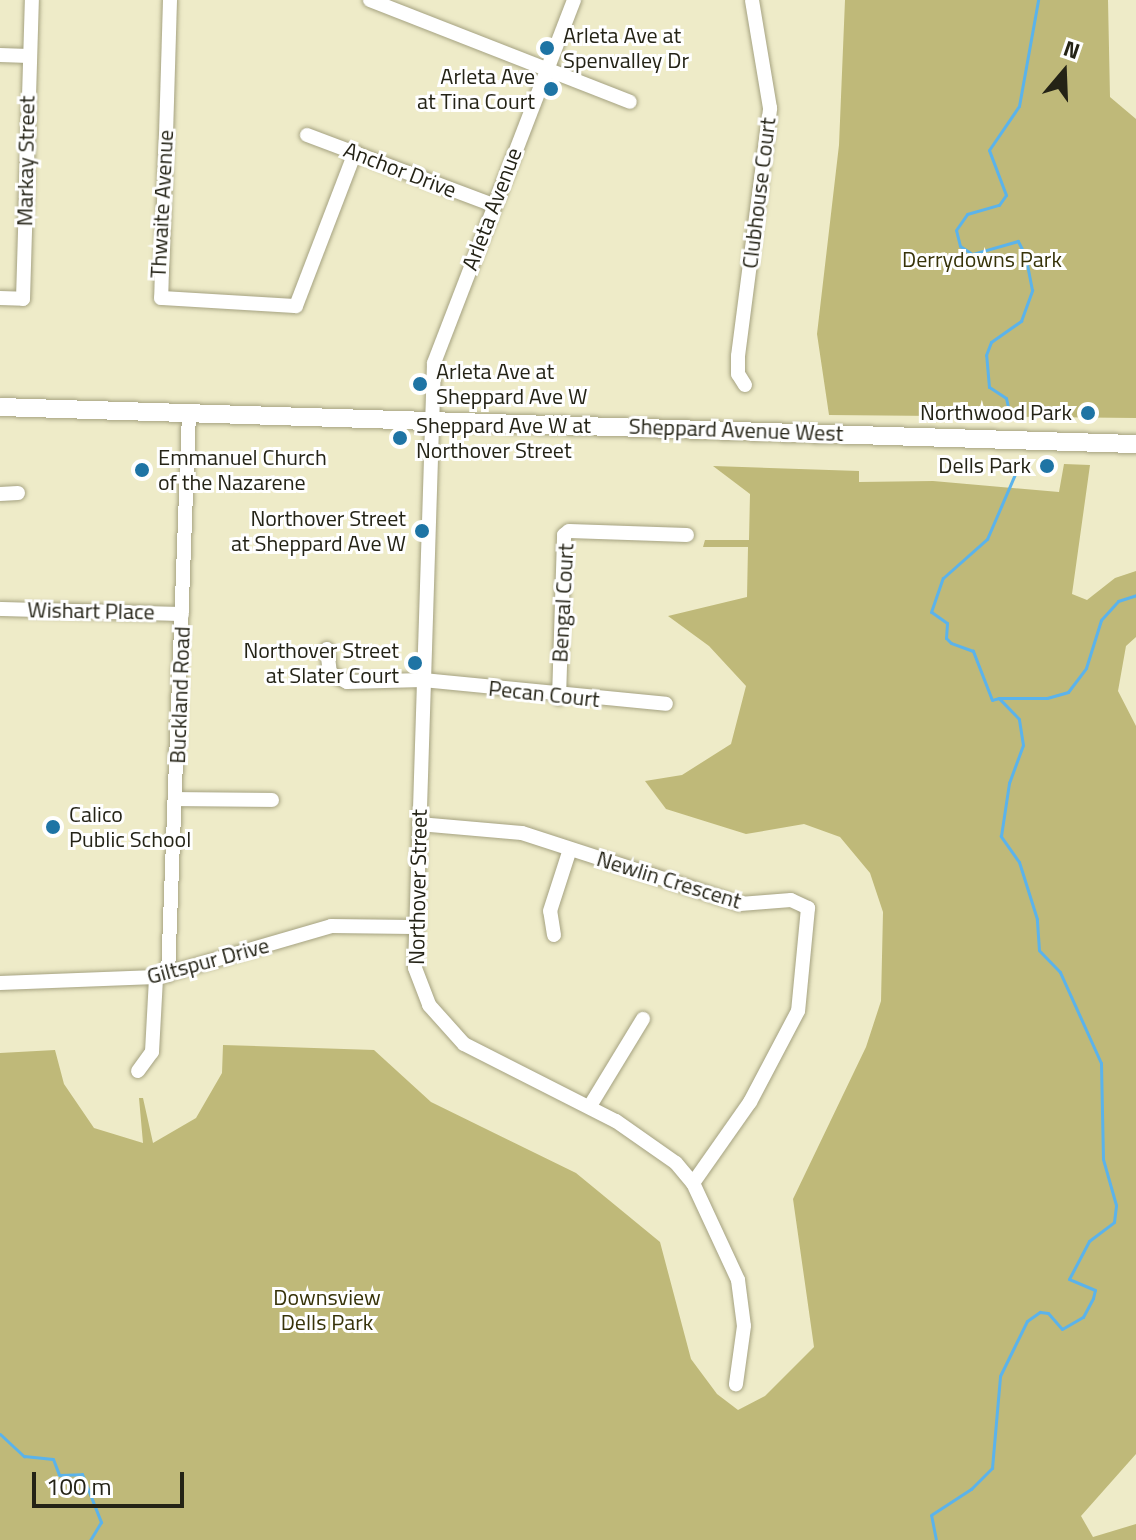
<!DOCTYPE html>
<html>
<head>
<meta charset="utf-8">
<style>
	body { margin:0 }
	#map { position:relative; width:1136px; height:1540px; overflow:hidden; background:#eeebc8; font-family:"Titillium Web",sans-serif }
	div>[style] { position:absolute }
	[style*='--x'] { left:calc(var(--x)*1px); top:calc(var(--y)*1px); width:calc(var(--w)*1px); rotate:calc(var(--a)*1deg) }
	.green>* { inset:0; background:#bfb979 }
	.stream>* { height:3px; margin:-1.5px; padding:0 1.5px; transform-origin:1.5px; border-radius:1.5px; background:#5bb3eb }
	.roads { filter:drop-shadow(0 0 2px #a5a281) drop-shadow(0 0 2px #a5a281) }
	.minor>* { height:14px; margin:-7px; padding:0 7px; transform-origin:7px; border-radius:7px; background:#fff }
	.major>* { height:18px; margin:-9px; padding:0 9px; transform-origin:9px; border-radius:9px; background:#fff }
	.dots>* { width:22px; height:22px; translate:-50% -50%; box-sizing:border-box; border:4px solid #fff; border-radius:50% }
	span { translate:-50% -50%; white-space:nowrap; text-align:center; line-height:1.15; -webkit-text-stroke:6px #fff; paint-order:stroke }
	.poi-label { font-size:22px; color:#242316 }
	.left { translate:0 -50%; text-align:left }
	.right { translate:-100% -50%; text-align:right }
	.street-label { font-size:22px; color:#242316 }
	.park-label { font-size:22px; color:#373309 }
	.north { position:absolute; left:1024px; top:32px; width:80px; height:80px; -webkit-text-stroke:6px #fff; paint-order:stroke; rotate:19deg; font-size:22px; font-weight:700; line-height:32px; text-align:center; color:#242316 }
	.north::after { content:''; display:block; margin:auto; width:28px; height:36px; background:#242316; clip-path:polygon(50% 0,100% 100%,50% 72%,0 100%) }
	.scale { position:absolute; left:32px; top:1472px; width:152px; height:36px; box-sizing:border-box; border:4px solid #242316; border-top:0; padding-left:10px; font-size:24px; line-height:28px; white-space:nowrap; color:#242316; -webkit-text-stroke:6px #fff; paint-order:stroke }
</style>
</head>
<body>
<div id="map">
	<div class="green">
		<i style="clip-path:polygon(845px 0,1108px 0,1110px 97px,1136px 119px,1136px 418px,829px 415px,817px 334px,839px 145px)"></i>
		<i style="clip-path:polygon(1064px 464px,1090px 465px,1072px 594px,1087px 600px,1115px 578px,1136px 571px,1136px 637px,1126px 646px,1118px 691px,1136px 726px,1136px 1454px,1081px 1516px,1093px 1537px,1136px 1524px,1136px 1540px,0 1540px,0 1053px,55px 1050px,64px 1084px,94px 1128px,143px 1143px,139px 1098px,143px 1098px,153px 1143px,196px 1118px,222px 1073px,223px 1045px,374px 1050px,431px 1102px,576px 1173px,660px 1242px,691px 1359px,717px 1394px,738px 1410px,765px 1396px,814px 1347px,793px 1199px,866px 1047px,881px 1001px,883px 912px,870px 873px,840px 837px,804px 824px,746px 834px,666px 809px,645px 781px,682px 775px,731px 744px,746px 686px,709px 646px,668px 616px,747px 597px,748px 547px,703px 547px,705px 540px,749px 540px,750px 494px,713px 466px,859px 471px,859px 482px,933px 481px,1059px 492px)"></i>
	</div>
	<div class="stream">
		<i style="--x:1009;--y:411;--w:13;--a:-103"></i>
		<i style="--x:1006;--y:398;--w:20;--a:-147"></i>
		<i style="--x:989;--y:387;--w:32;--a:-95"></i>
		<i style="--x:986;--y:355;--w:14;--a:-69"></i>
		<i style="--x:991;--y:342;--w:37;--a:-35"></i>
		<i style="--x:1021;--y:321;--w:33;--a:-70"></i>
		<i style="--x:1032;--y:290;--w:36;--a:-101"></i>
		<i style="--x:1025;--y:255;--w:16;--a:-117"></i>
		<i style="--x:1018;--y:241;--w:48;--a:164.2"></i>
		<i style="--x:972;--y:254;--w:14;--a:-146"></i>
		<i style="--x:960;--y:246;--w:16;--a:-104"></i>
		<i style="--x:956;--y:230;--w:19;--a:-55"></i>
		<i style="--x:967;--y:214;--w:33;--a:-16"></i>
		<i style="--x:999;--y:205;--w:12;--a:-55"></i>
		<i style="--x:1006;--y:195;--w:48;--a:-110.7"></i>
		<i style="--x:989;--y:150;--w:53;--a:-55.7"></i>
		<i style="--x:1019;--y:106;--w:108;--a:-79.8"></i>
		<i style="--x:999;--y:698;--w:48;--a:0"></i>
		<i style="--x:1047;--y:698;--w:22;--a:-16"></i>
		<i style="--x:1068;--y:692;--w:30;--a:-53"></i>
		<i style="--x:1086;--y:668;--w:50;--a:-72.6"></i>
		<i style="--x:1101;--y:620;--w:25;--a:-48"></i>
		<i style="--x:1118;--y:601;--w:19;--a:-18"></i>
		<i style="--x:0;--y:1434;--w:33;--a:43"></i>
		<i style="--x:24;--y:1456;--w:29;--a:6"></i>
		<i style="--x:53;--y:1459;--w:17;--a:69"></i>
		<i style="--x:59;--y:1475;--w:23;--a:-2"></i>
		<i style="--x:82;--y:1474;--w:52;--a:68.4"></i>
		<i style="--x:101;--y:1522;--w:21;--a:121"></i>
		<i style="--x:936;--y:1540;--w:25;--a:-101"></i>
		<i style="--x:931;--y:1515;--w:48;--a:-33"></i>
		<i style="--x:971;--y:1489;--w:30;--a:-45"></i>
		<i style="--x:992;--y:1468;--w:92;--a:-85"></i>
		<i style="--x:1000;--y:1376;--w:61;--a:-63.9"></i>
		<i style="--x:1027;--y:1321;--w:16;--a:-35"></i>
		<i style="--x:1040;--y:1312;--w:8;--a:7"></i>
		<i style="--x:1048;--y:1313;--w:21;--a:49"></i>
		<i style="--x:1062;--y:1329;--w:24;--a:-30"></i>
		<i style="--x:1083;--y:1317;--w:21;--a:-62"></i>
		<i style="--x:1093;--y:1298;--w:8;--a:-76"></i>
		<i style="--x:1095;--y:1290;--w:28;--a:-157"></i>
		<i style="--x:1069;--y:1279;--w:43;--a:-62.2"></i>
		<i style="--x:1089;--y:1241;--w:31;--a:-37"></i>
		<i style="--x:1114;--y:1222;--w:17;--a:-83"></i>
		<i style="--x:1116;--y:1205;--w:48;--a:-105.8"></i>
		<i style="--x:1103;--y:1159;--w:96;--a:-91.2"></i>
		<i style="--x:1101;--y:1063;--w:100;--a:-114.3"></i>
		<i style="--x:1060;--y:972;--w:30;--a:-134"></i>
		<i style="--x:1039;--y:950;--w:31;--a:-94"></i>
		<i style="--x:1037;--y:919;--w:60;--a:-107.5"></i>
		<i style="--x:1019;--y:862;--w:32;--a:-125"></i>
		<i style="--x:1001;--y:836;--w:54;--a:-81.4"></i>
		<i style="--x:1009;--y:783;--w:40;--a:-69.8"></i>
		<i style="--x:1023;--y:745;--w:26;--a:-99"></i>
		<i style="--x:1019;--y:719;--w:29;--a:-134"></i>
		<i style="--x:999;--y:698;--w:7;--a:164"></i>
		<i style="--x:992;--y:700;--w:53;--a:-111.2"></i>
		<i style="--x:973;--y:651;--w:23;--a:-160"></i>
		<i style="--x:951;--y:643;--w:7;--a:-135"></i>
		<i style="--x:946;--y:638;--w:15;--a:-86"></i>
		<i style="--x:947;--y:623;--w:19;--a:-145"></i>
		<i style="--x:931;--y:612;--w:36;--a:-71"></i>
		<i style="--x:943;--y:578;--w:59;--a:-41.6"></i>
		<i style="--x:987;--y:539;--w:71;--a:-66.7"></i>
	</div>
	<div class="roads">
		<div class="minor">
			<i style="--x:170;--y:0;--w:298;--a:91.7"></i>
			<i style="--x:161;--y:298;--w:135;--a:3.4"></i>
			<i style="--x:296;--y:306;--w:165;--a:-69"></i>
			<i style="--x:370;--y:0;--w:279;--a:21.4"></i>
			<i style="--x:574;--y:0;--w:389;--a:111.1"></i>
			<i style="--x:434;--y:363;--w:605;--a:91.8"></i>
			<i style="--x:415;--y:968;--w:40;--a:69"></i>
			<i style="--x:429;--y:1005;--w:52;--a:48.1"></i>
			<i style="--x:464;--y:1044;--w:170;--a:26.9"></i>
			<i style="--x:616;--y:1121;--w:73;--a:35"></i>
			<i style="--x:676;--y:1163;--w:26;--a:50"></i>
			<i style="--x:693;--y:1183;--w:107;--a:65.1"></i>
			<i style="--x:738;--y:1280;--w:46;--a:82.6"></i>
			<i style="--x:744;--y:1326;--w:59;--a:97.9"></i>
			<i style="--x:0;--y:55;--w:29;--a:2"></i>
			<i style="--x:307;--y:135;--w:199;--a:20.6"></i>
			<i style="--x:0;--y:298;--w:23;--a:2"></i>
			<i style="--x:23;--y:299;--w:299;--a:-88.3"></i>
			<i style="--x:745;--y:385;--w:13;--a:-122"></i>
			<i style="--x:738;--y:374;--w:18;--a:-90"></i>
			<i style="--x:738;--y:356;--w:250;--a:-82.6"></i>
			<i style="--x:770;--y:108;--w:109;--a:-99.5"></i>
			<i style="--x:0;--y:494;--w:18;--a:-3"></i>
			<i style="--x:0;--y:609;--w:182;--a:1.6"></i>
			<i style="--x:327;--y:649;--w:24;--a:83"></i>
			<i style="--x:330;--y:673;--w:19;--a:28"></i>
			<i style="--x:347;--y:682;--w:76;--a:-1.5"></i>
			<i style="--x:423;--y:680;--w:244;--a:5.6"></i>
			<i style="--x:559;--y:698;--w:163;--a:-88.2"></i>
			<i style="--x:564;--y:535;--w:6;--a:-39"></i>
			<i style="--x:569;--y:531;--w:118;--a:1.9"></i>
			<i style="--x:176;--y:799;--w:96;--a:0.6"></i>
			<i style="--x:419;--y:824;--w:103;--a:5"></i>
			<i style="--x:522;--y:833;--w:229;--a:18"></i>
			<i style="--x:740;--y:904;--w:51;--a:-4.5"></i>
			<i style="--x:791;--y:900;--w:19;--a:25"></i>
			<i style="--x:808;--y:908;--w:103;--a:95.5"></i>
			<i style="--x:798;--y:1011;--w:103;--a:117.8"></i>
			<i style="--x:750;--y:1102;--w:99;--a:125.1"></i>
			<i style="--x:554;--y:935;--w:24;--a:-99"></i>
			<i style="--x:550;--y:911;--w:65;--a:-72.1"></i>
			<i style="--x:168;--y:975;--w:561;--a:-87.86"></i>
			<i style="--x:0;--y:983;--w:156;--a:-2.2"></i>
			<i style="--x:156;--y:977;--w:182;--a:-16.2"></i>
			<i style="--x:331;--y:926;--w:82;--a:0.7"></i>
			<i style="--x:138;--y:1071;--w:24;--a:-54"></i>
			<i style="--x:152;--y:1052;--w:75;--a:-86.9"></i>
			<i style="--x:590;--y:1106;--w:102;--a:-58.7"></i>
		</div>
		<div class="major">
			<i style="--x:0;--y:407;--w:1137;--a:1.87"></i>
		</div>
	</div>
	<div class="dots">
		<i style="left:547px;top:48px;background:#1e74a4"></i>
		<i style="left:551px;top:89px;background:#1e74a4"></i>
		<i style="left:420px;top:384px;background:#1e74a4"></i>
		<i style="left:1088px;top:413px;background:#1e74a4"></i>
		<i style="left:400px;top:438px;background:#1e74a4"></i>
		<i style="left:1047px;top:466px;background:#1e74a4"></i>
		<i style="left:142px;top:470px;background:#1e74a4"></i>
		<i style="left:422px;top:531px;background:#1e74a4"></i>
		<i style="left:415px;top:663px;background:#1e74a4"></i>
		<i style="left:53px;top:827px;background:#1e74a4"></i>
	</div>
	<div class="poi-label">
		<span class="left" style="left:563px;top:48px">Arleta Ave at<br>Spenvalley Dr</span>
		<span class="right" style="left:535px;top:89px">Arleta Ave<br>at Tina Court</span>
		<span class="left" style="left:436px;top:384px">Arleta Ave at<br>Sheppard Ave W</span>
		<span class="right" style="left:1072px;top:413px">Northwood Park</span>
		<span class="left" style="left:416px;top:438px">Sheppard Ave W at<br>Northover Street</span>
		<span class="left" style="left:158px;top:470px">Emmanuel Church<br>of the Nazarene</span>
		<span class="right" style="left:1031px;top:466px">Dells Park</span>
		<span class="right" style="left:406px;top:531px">Northover Street<br>at Sheppard Ave W</span>
		<span class="right" style="left:399px;top:663px">Northover Street<br>at Slater Court</span>
		<span class="left" style="left:69px;top:827px">Calico<br>Public School</span>
	</div>
	<div class="street-label">
		<span style="left:26px;top:161px;rotate:-89deg">Markay Street</span>
		<span style="left:400px;top:170px;rotate:21deg">Anchor Drive</span>
		<span style="left:759px;top:193px;rotate:-83deg">Clubhouse Court</span>
		<span style="left:162px;top:204px;rotate:-87deg">Thwaite Avenue</span>
		<span style="left:492px;top:209px;rotate:-69deg">Arleta Avenue</span>
		<span style="left:736px;top:430px;rotate:2deg">Sheppard Avenue West</span>
		<span style="left:563px;top:603px;rotate:-87deg">Bengal Court</span>
		<span style="left:91px;top:611px;rotate:1deg">Wishart Place</span>
		<span style="left:544px;top:694px;rotate:6deg">Pecan Court</span>
		<span style="left:180px;top:695px;rotate:-88deg">Buckland Road</span>
		<span style="left:669px;top:880px;rotate:17deg">Newlin Crescent</span>
		<span style="left:418px;top:887px;rotate:-89deg">Northover Street</span>
		<span style="left:208px;top:961px;rotate:-15deg">Giltspur Drive</span>
	</div>
	<div class="park-label">
		<span style="left:982px;top:260px">Derrydowns Park</span>
		<span style="left:327px;top:1310px">Downsview<br>Dells Park</span>
	</div>
	<div class="north">N</div>
	<div class="scale">100 m</div>
</div>
</body>
</html>
